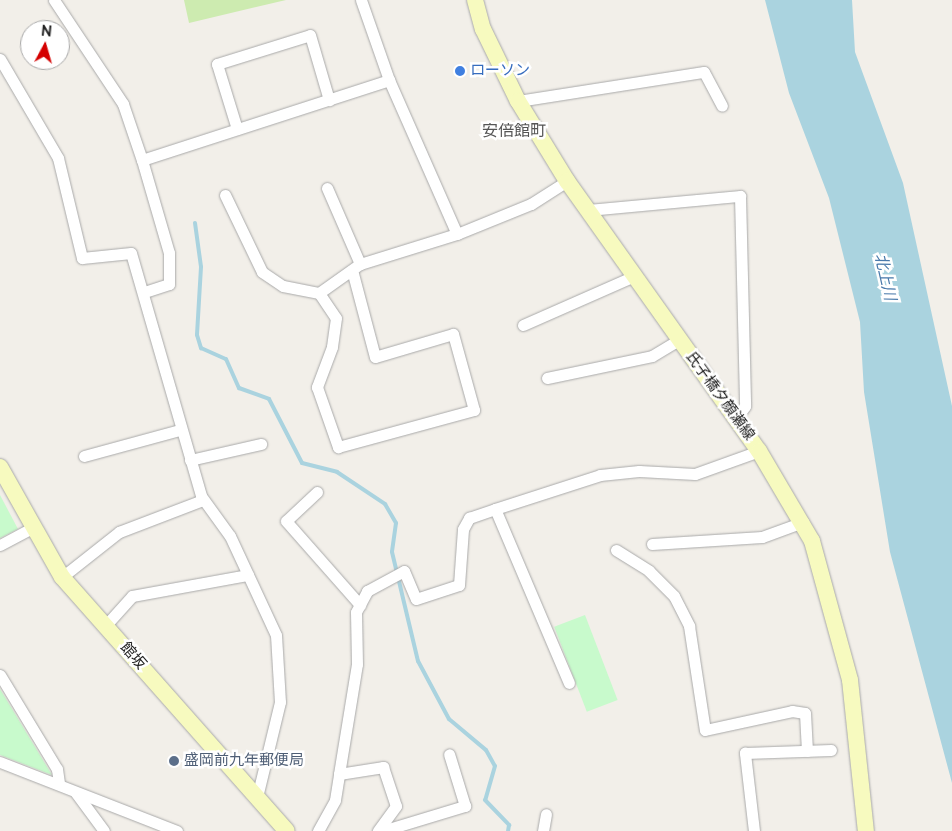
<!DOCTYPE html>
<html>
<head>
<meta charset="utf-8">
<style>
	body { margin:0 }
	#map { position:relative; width:952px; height:831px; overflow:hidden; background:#f2efe9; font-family:Raleway,"Noto Sans JP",sans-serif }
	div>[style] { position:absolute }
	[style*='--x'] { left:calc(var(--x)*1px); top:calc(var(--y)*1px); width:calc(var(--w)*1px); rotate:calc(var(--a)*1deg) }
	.grass>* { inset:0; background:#cdebb0 }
	.park>* { inset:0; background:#c8facc; transform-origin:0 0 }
	.water>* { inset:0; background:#aad3df }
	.stream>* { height:4px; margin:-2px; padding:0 2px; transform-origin:2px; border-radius:2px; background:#aad3df }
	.roads { filter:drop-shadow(0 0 1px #a9a9a9) drop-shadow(0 0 1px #a9a9a9) }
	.minor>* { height:11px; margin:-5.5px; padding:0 5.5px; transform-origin:5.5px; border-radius:5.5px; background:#fff }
	.secondary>* { height:16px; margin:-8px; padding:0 8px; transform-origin:8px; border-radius:8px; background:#f7fabf }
	.dots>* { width:14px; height:14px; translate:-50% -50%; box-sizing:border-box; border:2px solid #fff; border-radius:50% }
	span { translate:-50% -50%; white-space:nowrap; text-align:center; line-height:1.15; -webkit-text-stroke:5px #fff; paint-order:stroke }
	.shop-label { font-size:15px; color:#366cbe }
	.left { translate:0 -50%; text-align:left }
	.street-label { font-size:15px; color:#222 }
	.service-label { font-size:15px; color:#4e5e75 }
	.neighbourhood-label { font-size:16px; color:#555 }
	.water-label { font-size:16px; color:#4a7aab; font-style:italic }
	.north { position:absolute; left:20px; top:20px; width:50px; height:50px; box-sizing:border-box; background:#fff; border:1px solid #a7a7a7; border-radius:50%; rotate:6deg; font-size:14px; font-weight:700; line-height:20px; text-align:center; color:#222 }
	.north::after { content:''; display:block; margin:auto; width:18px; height:22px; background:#d40000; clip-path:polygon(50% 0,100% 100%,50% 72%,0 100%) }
</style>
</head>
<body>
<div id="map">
	<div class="grass">
		<i style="clip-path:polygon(184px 0,286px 0,189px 23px)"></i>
	</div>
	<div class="park">
		<i style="clip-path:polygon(0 495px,18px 529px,0 538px)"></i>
		<i style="left:585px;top:615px;width:91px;height:33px;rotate:69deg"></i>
		<i style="clip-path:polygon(0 689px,52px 775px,0 755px)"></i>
	</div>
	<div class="water">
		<i style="clip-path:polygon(765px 0,852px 0,855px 52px,903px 183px,952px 406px,952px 783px,890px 552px,864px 392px,860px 322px,829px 198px,789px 93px)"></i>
	</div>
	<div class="stream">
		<i style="--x:195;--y:223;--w:44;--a:82.2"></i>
		<i style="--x:201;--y:267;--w:68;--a:93.4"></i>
		<i style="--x:197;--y:335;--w:14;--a:73"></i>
		<i style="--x:201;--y:348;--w:27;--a:24"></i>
		<i style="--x:226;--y:359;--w:32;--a:66"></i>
		<i style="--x:239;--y:388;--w:32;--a:20"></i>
		<i style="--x:269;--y:399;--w:72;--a:62.7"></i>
		<i style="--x:302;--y:463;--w:36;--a:14"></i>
		<i style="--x:337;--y:472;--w:58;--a:33.7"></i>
		<i style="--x:385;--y:504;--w:22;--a:60"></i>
		<i style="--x:396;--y:523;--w:29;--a:98"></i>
		<i style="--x:392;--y:552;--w:112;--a:76.6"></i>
		<i style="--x:418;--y:661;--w:66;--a:61.9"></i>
		<i style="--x:449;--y:719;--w:48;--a:40"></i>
		<i style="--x:486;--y:750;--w:18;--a:61"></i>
		<i style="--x:495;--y:766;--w:35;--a:106"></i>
		<i style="--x:485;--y:800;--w:35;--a:46"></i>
		<i style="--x:509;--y:825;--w:6;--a:99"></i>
	</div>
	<div class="roads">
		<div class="minor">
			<i style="--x:54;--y:0;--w:125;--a:56.4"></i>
			<i style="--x:123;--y:104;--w:59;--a:71.3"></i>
			<i style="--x:142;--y:160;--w:97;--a:73.8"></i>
			<i style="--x:169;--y:253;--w:31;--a:90"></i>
			<i style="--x:169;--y:284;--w:25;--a:162"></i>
			<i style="--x:361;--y:0;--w:85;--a:70.7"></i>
			<i style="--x:389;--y:80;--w:168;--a:66.2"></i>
			<i style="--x:457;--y:234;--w:80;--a:-22.1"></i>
			<i style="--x:531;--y:204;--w:43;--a:-32.6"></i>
			<i style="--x:0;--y:59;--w:115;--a:59.6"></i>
			<i style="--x:58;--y:158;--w:103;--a:76.5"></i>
			<i style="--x:82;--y:258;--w:49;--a:-5.8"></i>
			<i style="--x:131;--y:253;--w:253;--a:73.9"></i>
			<i style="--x:201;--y:496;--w:49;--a:54.1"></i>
			<i style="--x:230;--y:536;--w:109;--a:65.1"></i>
			<i style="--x:276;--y:635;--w:67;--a:86.6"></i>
			<i style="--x:280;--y:702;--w:98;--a:103.6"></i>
			<i style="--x:518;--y:101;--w:188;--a:-8.9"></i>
			<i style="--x:704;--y:72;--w:38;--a:62"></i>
			<i style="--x:237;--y:129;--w:68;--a:-107.1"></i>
			<i style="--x:217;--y:64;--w:97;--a:-17.3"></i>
			<i style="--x:310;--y:35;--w:68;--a:73.7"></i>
			<i style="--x:142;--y:160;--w:260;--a:-17.9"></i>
			<i style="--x:327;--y:188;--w:83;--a:66.5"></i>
			<i style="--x:225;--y:195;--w:85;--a:64.3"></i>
			<i style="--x:262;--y:272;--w:25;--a:34"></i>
			<i style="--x:283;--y:286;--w:37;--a:11"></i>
			<i style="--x:319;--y:293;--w:30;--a:56"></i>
			<i style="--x:336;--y:318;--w:29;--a:98"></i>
			<i style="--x:332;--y:347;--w:43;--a:110.6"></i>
			<i style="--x:317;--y:387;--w:64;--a:70.7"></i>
			<i style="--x:338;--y:447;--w:141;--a:-15.2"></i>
			<i style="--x:474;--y:410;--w:79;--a:-105.4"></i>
			<i style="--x:453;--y:334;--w:81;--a:163.6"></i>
			<i style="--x:375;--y:357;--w:90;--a:-104.8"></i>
			<i style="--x:588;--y:210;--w:153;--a:-5.3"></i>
			<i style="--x:740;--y:196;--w:210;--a:88.6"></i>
			<i style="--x:745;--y:406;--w:16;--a:125"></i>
			<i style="--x:319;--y:293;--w:50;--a:-35.3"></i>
			<i style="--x:360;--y:264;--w:102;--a:-17.2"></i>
			<i style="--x:523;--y:325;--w:121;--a:-23.8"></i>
			<i style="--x:547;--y:378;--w:107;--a:-11.8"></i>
			<i style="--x:652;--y:356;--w:31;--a:-31"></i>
			<i style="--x:84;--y:456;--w:99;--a:-15.2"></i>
			<i style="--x:190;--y:460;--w:73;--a:-12.7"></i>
			<i style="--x:317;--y:492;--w:42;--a:136.9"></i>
			<i style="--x:286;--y:521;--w:112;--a:48.6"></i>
			<i style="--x:652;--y:544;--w:110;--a:-3.6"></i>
			<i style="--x:762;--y:537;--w:44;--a:-20.1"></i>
			<i style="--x:0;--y:545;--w:38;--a:-28"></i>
			<i style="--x:616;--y:550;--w:39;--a:32"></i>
			<i style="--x:649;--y:571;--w:35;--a:45"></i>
			<i style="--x:674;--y:596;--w:34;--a:63"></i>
			<i style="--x:689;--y:626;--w:105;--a:81.3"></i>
			<i style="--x:705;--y:730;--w:89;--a:-12.3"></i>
			<i style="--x:792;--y:711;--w:13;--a:9"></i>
			<i style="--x:805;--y:713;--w:38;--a:87"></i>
			<i style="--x:62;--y:577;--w:73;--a:-38.3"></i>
			<i style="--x:119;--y:532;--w:90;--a:-20.9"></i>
			<i style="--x:106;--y:625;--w:39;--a:-48"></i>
			<i style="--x:132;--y:596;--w:118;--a:-10.3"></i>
			<i style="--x:0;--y:675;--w:110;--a:58.8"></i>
			<i style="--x:57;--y:769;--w:14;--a:82"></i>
			<i style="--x:569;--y:683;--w:189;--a:-113"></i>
			<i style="--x:495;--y:509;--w:110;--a:-17.9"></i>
			<i style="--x:600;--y:475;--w:39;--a:-6"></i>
			<i style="--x:639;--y:471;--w:56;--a:3.1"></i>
			<i style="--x:695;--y:474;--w:68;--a:-19.8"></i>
			<i style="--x:0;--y:762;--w:190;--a:21.3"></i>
			<i style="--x:339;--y:774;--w:111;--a:-80.7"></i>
			<i style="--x:357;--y:664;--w:52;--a:-91.1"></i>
			<i style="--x:356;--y:612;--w:24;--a:-62"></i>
			<i style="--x:367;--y:591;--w:42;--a:-28.4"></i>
			<i style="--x:404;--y:571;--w:30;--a:67"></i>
			<i style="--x:416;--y:599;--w:45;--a:-18"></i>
			<i style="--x:459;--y:585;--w:56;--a:-85.9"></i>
			<i style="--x:463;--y:529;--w:13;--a:-61"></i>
			<i style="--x:469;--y:518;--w:28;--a:-19"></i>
			<i style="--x:76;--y:793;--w:47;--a:53.6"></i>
			<i style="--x:318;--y:831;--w:35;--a:-61"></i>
			<i style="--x:335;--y:800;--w:26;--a:-81"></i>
			<i style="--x:339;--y:774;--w:45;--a:-9"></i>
			<i style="--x:383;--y:767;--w:41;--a:71.6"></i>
			<i style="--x:396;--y:806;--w:31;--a:126"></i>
			<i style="--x:382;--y:831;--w:87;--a:-16.8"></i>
			<i style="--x:465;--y:806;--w:54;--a:-107.1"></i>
			<i style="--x:543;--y:831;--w:17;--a:-80"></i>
			<i style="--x:754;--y:831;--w:79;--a:-96.6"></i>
			<i style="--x:745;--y:753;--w:86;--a:-2"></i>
		</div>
		<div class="secondary">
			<i style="--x:475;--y:0;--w:30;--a:75"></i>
			<i style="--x:483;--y:29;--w:80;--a:64.1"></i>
			<i style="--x:518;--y:101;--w:94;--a:58.5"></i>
			<i style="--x:567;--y:181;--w:331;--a:54.6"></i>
			<i style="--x:759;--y:451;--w:104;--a:59.5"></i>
			<i style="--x:812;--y:541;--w:144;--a:74.7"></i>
			<i style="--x:850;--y:680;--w:152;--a:84"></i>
			<i style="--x:0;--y:467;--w:126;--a:60.6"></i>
			<i style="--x:62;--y:577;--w:339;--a:48.5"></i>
		</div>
	</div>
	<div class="dots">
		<i style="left:460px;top:71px;background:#3f7fe0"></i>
		<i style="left:174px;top:761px;background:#5c6f8a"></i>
	</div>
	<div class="shop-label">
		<span class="left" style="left:470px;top:71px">ローソン</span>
	</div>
	<div class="street-label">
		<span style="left:720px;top:396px;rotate:54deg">氏子橋夕顔瀬線</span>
		<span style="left:133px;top:656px;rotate:49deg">館坂</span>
	</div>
	<div class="service-label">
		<span class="left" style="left:184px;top:761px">盛岡前九年郵便局</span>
	</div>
	<div class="neighbourhood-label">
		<span style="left:514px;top:131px">安倍館町</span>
	</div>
	<div class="water-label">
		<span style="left:885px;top:277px;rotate:77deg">北上川</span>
	</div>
	<div class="north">N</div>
</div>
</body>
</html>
